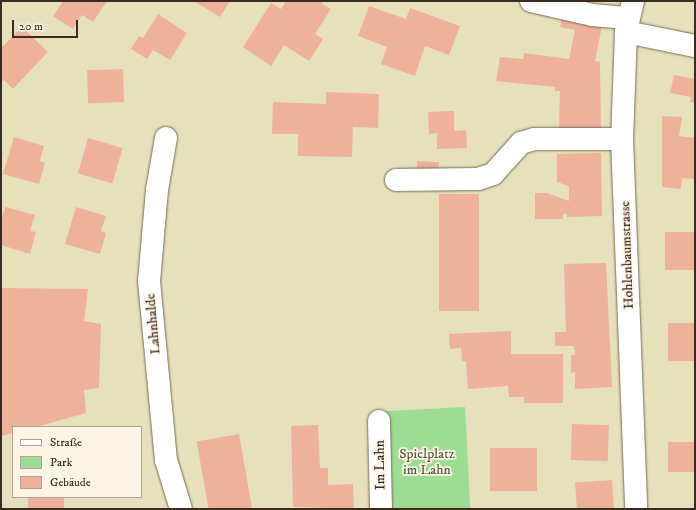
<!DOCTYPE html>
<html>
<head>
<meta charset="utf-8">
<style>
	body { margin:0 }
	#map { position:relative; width:696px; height:510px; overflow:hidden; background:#e7e0bc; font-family:"IM FELL DW Pica",serif }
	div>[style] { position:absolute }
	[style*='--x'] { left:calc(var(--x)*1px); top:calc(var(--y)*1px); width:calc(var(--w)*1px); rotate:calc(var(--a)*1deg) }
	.green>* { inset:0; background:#9ddd93; transform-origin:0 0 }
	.building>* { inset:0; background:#eeb29b; transform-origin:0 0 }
	.roads { filter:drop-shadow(0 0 1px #776a55) drop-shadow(0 0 1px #776a55) }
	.minor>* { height:22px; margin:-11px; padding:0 11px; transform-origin:11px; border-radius:11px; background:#fff }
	span { translate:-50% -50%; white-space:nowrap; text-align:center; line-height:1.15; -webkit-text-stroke:3.5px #fcf5e5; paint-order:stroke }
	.street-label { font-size:14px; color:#3b2a1e }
	.park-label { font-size:14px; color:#54573b }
	.frame { position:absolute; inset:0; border:2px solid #3b2a1e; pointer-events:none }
	.legend { position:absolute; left:12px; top:426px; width:130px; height:72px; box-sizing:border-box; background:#fcf5e5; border:1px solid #afa495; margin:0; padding:5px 7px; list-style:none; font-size:12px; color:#3b2a1e }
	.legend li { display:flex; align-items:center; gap:8px; height:20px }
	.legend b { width:20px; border:1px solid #afa495 }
	.scale { position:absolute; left:12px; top:20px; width:66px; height:18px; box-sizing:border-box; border:2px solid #3b2a1e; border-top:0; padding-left:5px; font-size:12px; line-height:14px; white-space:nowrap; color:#3b2a1e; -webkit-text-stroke:3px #fcf5e5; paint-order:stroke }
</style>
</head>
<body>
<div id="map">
	<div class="green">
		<i style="left:465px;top:407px;width:102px;height:81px;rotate:87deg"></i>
	</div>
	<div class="building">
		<i style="clip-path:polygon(63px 1px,107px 1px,93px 22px,82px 15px,73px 29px,53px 16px)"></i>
		<i style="clip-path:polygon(194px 1px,230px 1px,220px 17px)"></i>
		<i style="clip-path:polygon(286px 1px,324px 1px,322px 4px,331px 9px,315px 34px,323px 39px,309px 61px,284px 45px,271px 66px,243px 47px,271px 3px,281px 9px)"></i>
		<i style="clip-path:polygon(369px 6px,406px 19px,410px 8px,460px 26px,449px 55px,425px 46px,415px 76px,381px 64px,387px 47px,358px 36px)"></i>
		<i style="clip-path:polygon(158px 14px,187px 33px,170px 60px,153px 50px,147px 59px,131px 49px,139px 36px,143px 38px)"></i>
		<i style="clip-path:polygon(562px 18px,602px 26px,595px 61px,600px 62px,601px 128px,559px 129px,560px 91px,555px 91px,555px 87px,496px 81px,500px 57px,523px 59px,524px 53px,569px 59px,575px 30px,560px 27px)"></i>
		<i style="clip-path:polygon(22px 27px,48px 52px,13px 89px,4px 80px,1px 82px,1px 48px)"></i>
		<i style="left:123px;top:69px;width:33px;height:36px;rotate:88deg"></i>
		<i style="clip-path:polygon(674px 75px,695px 79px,695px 103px,690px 102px,691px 97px,670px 93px)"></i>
		<i style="clip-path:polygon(326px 92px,379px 94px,378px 128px,353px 127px,352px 157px,298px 156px,298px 134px,272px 134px,273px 102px,326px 104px)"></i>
		<i style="clip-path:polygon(454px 111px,454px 131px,466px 130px,467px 148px,437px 149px,437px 133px,429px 134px,428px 112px)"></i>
		<i style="clip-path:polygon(662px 116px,682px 117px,679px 136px,695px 138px,695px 179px,682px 178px,681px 189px,662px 187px)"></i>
		<i style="clip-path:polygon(14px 137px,44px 146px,40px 161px,45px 163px,39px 184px,3px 174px)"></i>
		<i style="left:88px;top:138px;width:36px;height:37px;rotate:16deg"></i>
		<i style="clip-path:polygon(601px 153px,602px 216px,567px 217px,567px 214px,563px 214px,563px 219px,535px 219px,535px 193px,547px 193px,569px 201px,569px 186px,557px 182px,557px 154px)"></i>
		<i style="left:417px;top:161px;width:22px;height:14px;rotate:3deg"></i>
		<i style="left:439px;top:194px;width:40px;height:117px"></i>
		<i style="clip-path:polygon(5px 207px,35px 215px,30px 231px,36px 232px,30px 254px,1px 245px,1px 221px)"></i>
		<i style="clip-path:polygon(76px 207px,106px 216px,101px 231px,106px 233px,100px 254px,65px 244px)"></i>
		<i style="left:695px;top:232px;width:38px;height:30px;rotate:90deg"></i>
		<i style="clip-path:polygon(606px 263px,612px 387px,575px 389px,575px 372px,571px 373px,571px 355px,575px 355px,574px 346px,555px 346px,555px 332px,566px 332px,564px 264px)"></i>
		<i style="clip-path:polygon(1px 288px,88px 289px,84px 321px,101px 324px,99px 388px,84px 390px,86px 413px,36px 427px,13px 427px,13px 433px,1px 436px)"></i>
		<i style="left:695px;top:323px;width:38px;height:27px;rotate:90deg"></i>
		<i style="clip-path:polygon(511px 331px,511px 354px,563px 354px,563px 403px,524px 403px,524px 397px,509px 397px,508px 386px,468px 389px,466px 361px,462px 361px,461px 348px,450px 349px,449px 334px)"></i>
		<i style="left:572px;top:424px;width:37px;height:36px;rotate:2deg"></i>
		<i style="clip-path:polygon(318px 425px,320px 468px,328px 468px,328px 485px,353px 484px,354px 509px,293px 507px,291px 426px)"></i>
		<i style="left:239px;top:434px;width:76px;height:43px;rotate:80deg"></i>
		<i style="left:695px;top:442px;width:30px;height:27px;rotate:90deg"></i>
		<i style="left:490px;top:448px;width:47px;height:43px"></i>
		<i style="left:612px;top:480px;width:29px;height:37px;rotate:86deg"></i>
		<i style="left:28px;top:497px;width:36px;height:12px"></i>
	</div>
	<div class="roads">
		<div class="minor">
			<i style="--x:531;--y:1;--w:63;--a:12.9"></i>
			<i style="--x:592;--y:15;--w:35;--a:5"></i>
			<i style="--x:633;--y:1;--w:32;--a:103"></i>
			<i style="--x:626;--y:32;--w:107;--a:92.1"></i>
			<i style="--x:622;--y:139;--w:370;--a:87.8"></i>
			<i style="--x:626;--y:32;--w:70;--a:11.5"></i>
			<i style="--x:166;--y:138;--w:53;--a:99.8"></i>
			<i style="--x:157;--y:190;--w:91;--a:95"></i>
			<i style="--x:149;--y:281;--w:180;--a:84.6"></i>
			<i style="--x:166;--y:460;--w:51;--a:73"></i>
			<i style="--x:396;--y:180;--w:82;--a:-0.7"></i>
			<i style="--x:478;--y:179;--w:16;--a:-18"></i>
			<i style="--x:493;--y:174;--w:42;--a:-47.9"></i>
			<i style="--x:521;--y:143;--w:14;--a:-17"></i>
			<i style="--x:534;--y:139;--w:88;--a:0"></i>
			<i style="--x:379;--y:421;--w:88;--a:88.7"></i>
		</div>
	</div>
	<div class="street-label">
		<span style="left:627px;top:255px;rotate:-92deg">Hohlenbaumstrasse</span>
		<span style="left:153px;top:324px;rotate:-95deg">Lahnhalde</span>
		<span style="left:380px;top:465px;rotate:-91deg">Im Lahn</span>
	</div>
	<div class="park-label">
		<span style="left:427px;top:462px">Spielplatz<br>im Lahn</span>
	</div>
	<div class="frame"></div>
	<ul class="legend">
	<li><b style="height:5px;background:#fff"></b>Straße</li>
	<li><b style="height:11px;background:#9ddd93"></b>Park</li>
	<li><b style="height:11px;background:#eeb29b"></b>Gebäude</li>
	</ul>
	<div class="scale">20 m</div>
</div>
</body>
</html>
